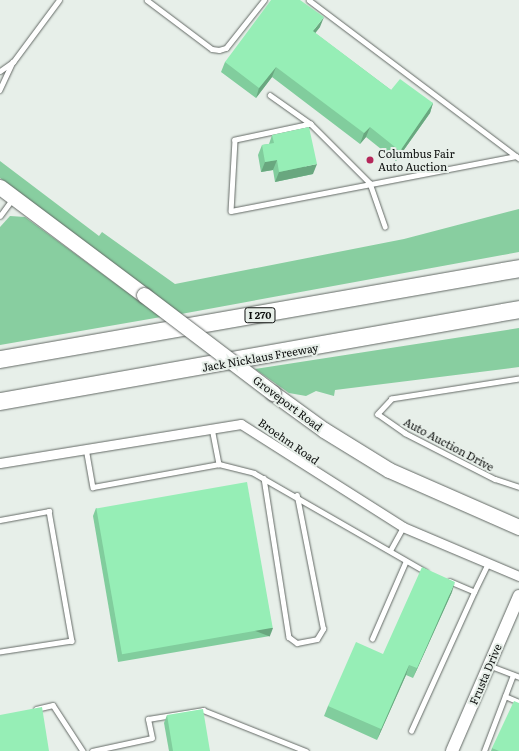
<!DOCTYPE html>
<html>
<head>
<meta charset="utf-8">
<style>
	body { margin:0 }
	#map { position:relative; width:519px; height:751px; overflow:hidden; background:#e7efe9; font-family:Literata,serif }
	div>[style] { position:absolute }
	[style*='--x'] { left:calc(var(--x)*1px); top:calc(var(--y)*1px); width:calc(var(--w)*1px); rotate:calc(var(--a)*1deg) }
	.green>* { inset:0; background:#88cea0 }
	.roads { filter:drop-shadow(0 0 1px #636965) drop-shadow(0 0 1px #636965) }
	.service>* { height:4.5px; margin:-2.25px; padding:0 2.25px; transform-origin:2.25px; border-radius:2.25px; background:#fff }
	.minor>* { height:9px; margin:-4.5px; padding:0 4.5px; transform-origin:4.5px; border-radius:4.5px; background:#fff }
	.tertiary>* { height:12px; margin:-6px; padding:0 6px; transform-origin:6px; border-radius:6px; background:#fff }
	.primary>* { height:15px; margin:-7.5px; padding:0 7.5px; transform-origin:7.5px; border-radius:7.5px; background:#fff }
	.motorway>* { height:17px; margin:-8.5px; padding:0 8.5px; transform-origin:8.5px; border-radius:8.5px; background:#fff }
	.bridges { filter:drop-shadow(0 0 1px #636965) drop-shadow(0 0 1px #636965) }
	.primary-bridge>* { height:15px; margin:-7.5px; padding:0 7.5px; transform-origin:7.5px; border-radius:7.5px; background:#fff }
	.wall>* { inset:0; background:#81cd9d }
	.shaded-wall>* { inset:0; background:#69a77f; transform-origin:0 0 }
	.building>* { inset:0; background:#96eeb6; transform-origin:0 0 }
	.dots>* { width:11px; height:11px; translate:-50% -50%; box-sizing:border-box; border:2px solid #e7efe9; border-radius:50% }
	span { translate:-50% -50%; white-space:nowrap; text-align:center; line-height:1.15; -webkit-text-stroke:4px #e7efe9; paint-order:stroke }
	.shield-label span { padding:1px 3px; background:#e7efe9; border:1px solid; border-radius:3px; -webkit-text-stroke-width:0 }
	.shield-label { font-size:10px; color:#0e100f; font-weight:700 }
	.poi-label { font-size:11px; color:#0e100f }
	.left { translate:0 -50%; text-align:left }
	.street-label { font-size:11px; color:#0e100f }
</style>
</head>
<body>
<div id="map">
	<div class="green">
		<i style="clip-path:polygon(0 161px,99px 236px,102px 232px,175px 284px,404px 239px,519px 209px,519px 252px,181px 314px,0 178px)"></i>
		<i style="clip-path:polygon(10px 216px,25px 217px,161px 317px,0 345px,0 227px)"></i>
		<i style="clip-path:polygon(519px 328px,519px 367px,335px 390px,334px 396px,316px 391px,306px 396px,289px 393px,255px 369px)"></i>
	</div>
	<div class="roads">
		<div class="service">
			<i style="--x:147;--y:0;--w:81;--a:37"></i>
			<i style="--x:212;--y:49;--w:7;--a:8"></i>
			<i style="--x:219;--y:50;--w:7;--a:-16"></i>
			<i style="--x:226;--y:48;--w:61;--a:-51.6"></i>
			<i style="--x:309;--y:0;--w:263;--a:37"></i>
			<i style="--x:13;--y:62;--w:77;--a:-53.4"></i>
			<i style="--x:0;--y:71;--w:16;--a:-35"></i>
			<i style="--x:13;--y:62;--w:31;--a:115"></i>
			<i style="--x:270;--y:95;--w:50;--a:35.3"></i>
			<i style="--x:311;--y:124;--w:83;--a:45"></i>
			<i style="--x:370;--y:183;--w:46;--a:70.8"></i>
			<i style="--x:311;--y:124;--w:78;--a:168.1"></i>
			<i style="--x:235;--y:140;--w:71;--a:93.2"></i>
			<i style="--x:231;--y:211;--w:290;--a:-10.9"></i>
			<i style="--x:0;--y:216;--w:22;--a:-54"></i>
			<i style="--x:519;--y:379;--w:129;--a:171.1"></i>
			<i style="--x:392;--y:399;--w:21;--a:133"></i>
			<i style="--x:378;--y:414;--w:33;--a:35"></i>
			<i style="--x:405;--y:433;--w:101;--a:27.1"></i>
			<i style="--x:495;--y:479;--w:25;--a:18"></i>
			<i style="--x:212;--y:428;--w:37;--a:79"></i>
			<i style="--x:86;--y:448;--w:40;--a:80"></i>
			<i style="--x:93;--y:487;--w:128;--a:-10.3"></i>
			<i style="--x:219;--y:464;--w:36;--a:14"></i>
			<i style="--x:254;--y:473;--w:198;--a:29.9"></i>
			<i style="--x:264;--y:478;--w:161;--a:81.1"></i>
			<i style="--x:289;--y:637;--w:10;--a:37"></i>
			<i style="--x:297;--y:643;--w:20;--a:-11"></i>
			<i style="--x:317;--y:639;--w:12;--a:-59"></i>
			<i style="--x:323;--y:629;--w:136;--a:-101.1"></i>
			<i style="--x:0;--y:520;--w:50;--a:-10.4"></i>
			<i style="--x:49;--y:511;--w:132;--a:80"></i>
			<i style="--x:72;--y:641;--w:73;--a:171.3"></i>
			<i style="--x:391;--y:549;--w:25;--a:-61"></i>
			<i style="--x:474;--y:592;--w:32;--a:-64"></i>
			<i style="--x:372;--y:639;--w:83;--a:-66.5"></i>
			<i style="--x:491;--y:666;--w:30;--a:21"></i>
			<i style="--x:505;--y:696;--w:15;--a:23"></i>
			<i style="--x:36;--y:709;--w:17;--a:-13"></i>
			<i style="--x:53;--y:705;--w:55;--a:56.9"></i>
			<i style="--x:411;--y:731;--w:153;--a:-65.6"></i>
			<i style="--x:474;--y:592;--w:26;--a:-157"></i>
			<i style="--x:92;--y:751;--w:61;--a:-12.2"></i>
			<i style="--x:152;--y:738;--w:19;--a:-102"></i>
			<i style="--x:148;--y:719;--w:56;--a:-9.3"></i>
			<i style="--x:203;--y:710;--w:111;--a:21.7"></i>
			<i style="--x:484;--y:751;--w:81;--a:-69.1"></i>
		</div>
		<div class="minor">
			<i style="--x:0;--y:463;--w:244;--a:-9.2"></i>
			<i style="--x:241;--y:424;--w:192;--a:32.4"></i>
			<i style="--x:403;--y:527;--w:126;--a:22.9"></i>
		</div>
		<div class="tertiary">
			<i style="--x:452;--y:751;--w:169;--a:-66.6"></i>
		</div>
		<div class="primary">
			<i style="--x:0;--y:187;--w:180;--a:36.9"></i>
			<i style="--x:273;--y:393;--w:63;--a:36"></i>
			<i style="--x:324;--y:430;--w:76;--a:31.6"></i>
			<i style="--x:389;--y:470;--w:142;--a:23.7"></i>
		</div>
		<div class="motorway">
			<i style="--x:0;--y:359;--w:527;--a:-9.94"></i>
			<i style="--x:0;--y:401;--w:527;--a:-10.05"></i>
		</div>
	</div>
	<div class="bridges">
		<div class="primary-bridge">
			<i style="--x:144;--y:295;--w:162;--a:37.2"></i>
		</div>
	</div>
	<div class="wall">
		<i style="clip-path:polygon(320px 27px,315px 33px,391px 90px,433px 103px,430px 113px,396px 161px,366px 137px,360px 144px,272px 77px,256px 98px,221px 72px,225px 62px)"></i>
		<i style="clip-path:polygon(272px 135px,313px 174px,275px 182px,273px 170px,261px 172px,258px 155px,262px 145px,269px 144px)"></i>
		<i style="clip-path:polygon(96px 508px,270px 636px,118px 662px,93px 516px)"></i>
		<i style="clip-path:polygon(452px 592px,413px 678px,406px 675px,377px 740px,324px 716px,328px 706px)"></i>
		<i style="clip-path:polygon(167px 715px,210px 751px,169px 751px,164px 723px)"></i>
		<i style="clip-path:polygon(492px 748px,519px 751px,491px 751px)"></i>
	</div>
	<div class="shaded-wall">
		<i style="clip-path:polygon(324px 17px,320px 27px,309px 41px,313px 31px)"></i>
		<i style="clip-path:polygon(276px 67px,272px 77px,256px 98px,259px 88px)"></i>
		<i style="clip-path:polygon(433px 103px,430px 113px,396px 161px,400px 151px)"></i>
		<i style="clip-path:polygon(370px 127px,366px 137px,360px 144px,364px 133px)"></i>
		<i style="clip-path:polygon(277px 160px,273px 170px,261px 172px,265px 162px)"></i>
		<i style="clip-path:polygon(317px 164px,313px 174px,275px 182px,279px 172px)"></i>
		<i style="clip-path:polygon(455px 582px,452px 592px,413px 678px,417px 668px)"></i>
		<i style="left:273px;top:628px;width:9px;height:154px;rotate:111deg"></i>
		<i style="clip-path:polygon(409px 665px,406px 675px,377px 740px,381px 729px)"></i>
	</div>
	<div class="building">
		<i style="clip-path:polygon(271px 0,300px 0,324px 17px,313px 31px,391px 90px,400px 79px,433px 103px,400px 151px,370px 127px,364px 133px,276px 67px,259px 88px,225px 62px)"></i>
		<i style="clip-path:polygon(309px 127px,317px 164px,279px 172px,277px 160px,265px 162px,262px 145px,274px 143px,272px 135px)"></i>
		<i style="left:247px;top:482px;width:148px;height:153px;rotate:80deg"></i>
		<i style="clip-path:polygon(422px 567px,455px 582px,417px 668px,409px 665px,381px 729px,328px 706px,356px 642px,383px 654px)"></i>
		<i style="clip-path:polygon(514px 701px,519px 703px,519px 751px,499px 751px,492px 748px)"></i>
		<i style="clip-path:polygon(42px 707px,49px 751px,0 751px,0 715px)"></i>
		<i style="clip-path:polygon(203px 709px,210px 751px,173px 751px,167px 715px)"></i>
	</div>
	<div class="dots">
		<i style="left:370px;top:160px;background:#b5275a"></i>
	</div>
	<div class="shield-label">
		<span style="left:260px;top:315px">I 270</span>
	</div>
	<div class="poi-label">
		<span class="left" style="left:378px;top:160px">Columbus Fair<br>Auto Auction</span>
	</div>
	<div class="street-label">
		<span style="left:260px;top:357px;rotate:-10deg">Jack Nicklaus Freeway</span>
		<span style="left:288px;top:403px;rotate:37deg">Groveport Road</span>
		<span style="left:289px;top:441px;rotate:35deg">Broehm Road</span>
		<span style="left:449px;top:444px;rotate:28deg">Auto Auction Drive</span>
		<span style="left:485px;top:674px;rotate:-67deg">Frusta Drive</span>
	</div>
</div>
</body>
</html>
